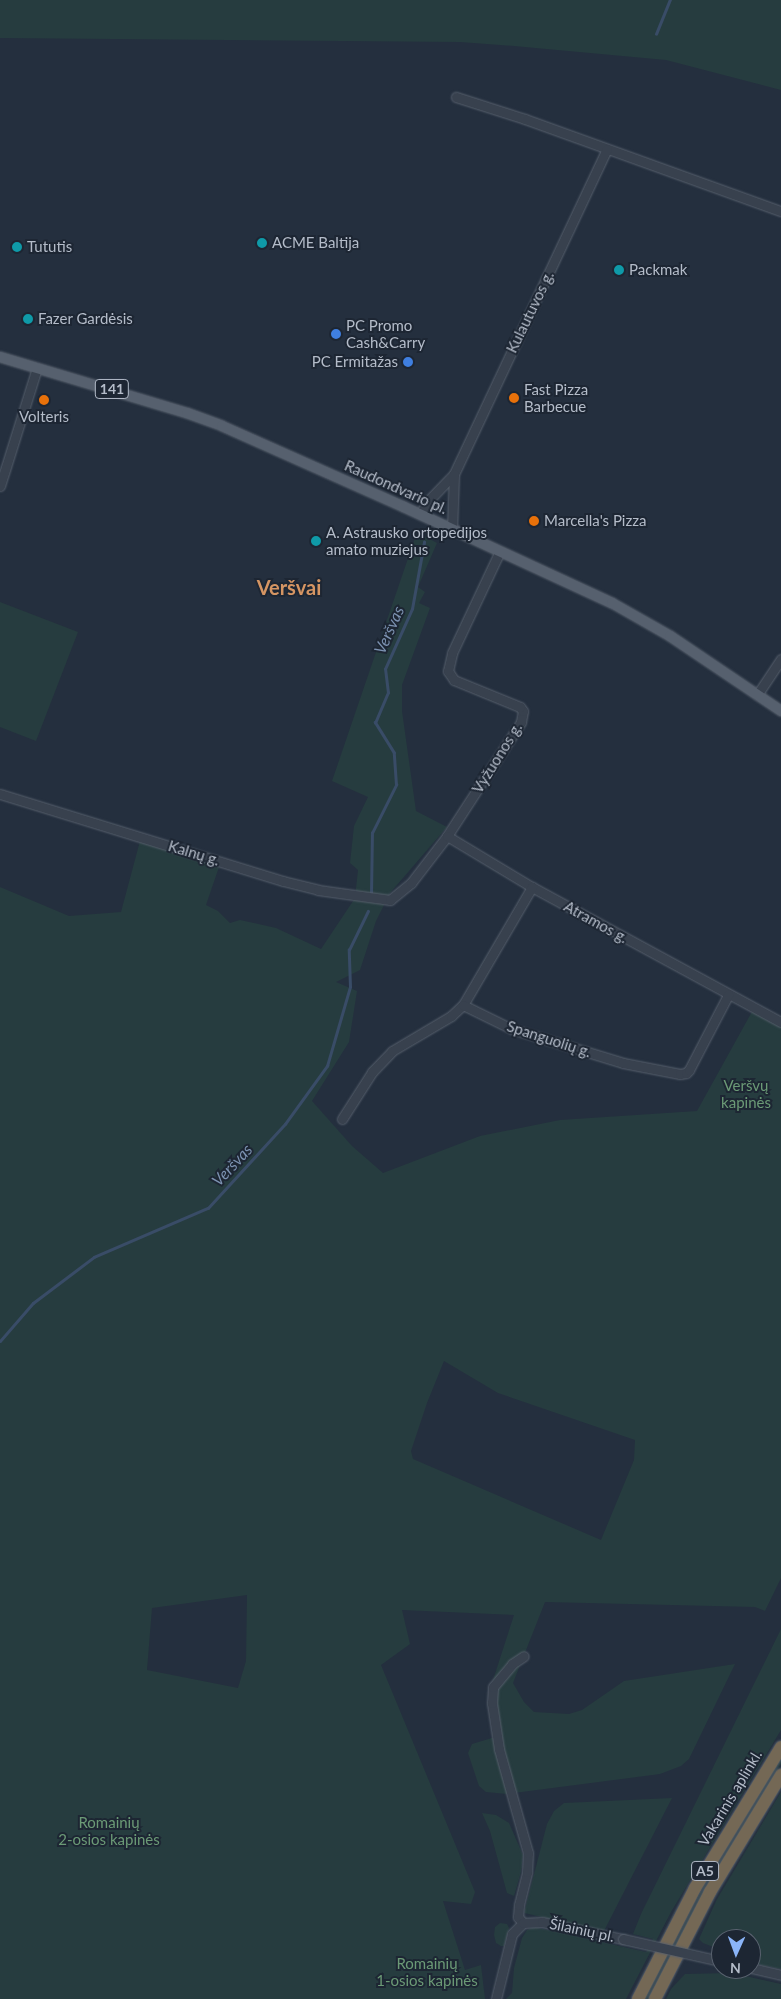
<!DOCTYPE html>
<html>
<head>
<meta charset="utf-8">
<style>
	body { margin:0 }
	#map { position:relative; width:781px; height:1999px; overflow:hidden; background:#242f3e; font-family:Lato,sans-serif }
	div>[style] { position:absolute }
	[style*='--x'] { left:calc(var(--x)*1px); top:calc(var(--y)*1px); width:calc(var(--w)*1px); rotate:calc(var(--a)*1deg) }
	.green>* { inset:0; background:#263c3f }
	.stream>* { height:2.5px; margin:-1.25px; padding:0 1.25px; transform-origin:1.25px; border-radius:1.25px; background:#394c67 }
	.roads { filter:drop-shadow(0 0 1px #565f6c) drop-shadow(0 0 1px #565f6c) }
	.minor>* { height:9px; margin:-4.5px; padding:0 4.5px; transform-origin:4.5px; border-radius:4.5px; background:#38414e }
	.major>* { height:10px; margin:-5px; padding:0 5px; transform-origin:5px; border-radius:5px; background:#56606e }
	.highway>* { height:12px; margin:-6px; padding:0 6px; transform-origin:6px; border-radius:6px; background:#746855 }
	.bridges { filter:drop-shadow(0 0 1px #565f6c) drop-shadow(0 0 1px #565f6c) }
	.minor-bridge>* { height:9px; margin:-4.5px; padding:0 4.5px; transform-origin:4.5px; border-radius:4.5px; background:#38414e }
	.dots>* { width:14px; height:14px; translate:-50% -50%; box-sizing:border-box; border:2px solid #1d2633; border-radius:50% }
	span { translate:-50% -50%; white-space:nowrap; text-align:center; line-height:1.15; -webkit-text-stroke:4px #1d2633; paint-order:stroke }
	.shield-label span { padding:1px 4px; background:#1d2633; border:1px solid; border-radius:4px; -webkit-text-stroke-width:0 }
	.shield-label { font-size:14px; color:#b4bcc9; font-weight:700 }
	.poi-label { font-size:15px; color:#b4bcc9 }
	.left { translate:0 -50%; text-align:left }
	.right { translate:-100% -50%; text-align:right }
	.street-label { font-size:15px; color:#b4bcc9 }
	.park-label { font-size:15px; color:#6b9a76 }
	.water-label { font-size:16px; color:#7c92b1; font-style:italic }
	.district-label { font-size:20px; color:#d59563; font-weight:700 }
	.north { position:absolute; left:711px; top:1929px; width:50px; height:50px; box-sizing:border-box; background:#1d2633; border:1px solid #59626f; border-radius:50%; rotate:182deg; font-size:14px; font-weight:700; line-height:20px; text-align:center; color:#b4bcc9 }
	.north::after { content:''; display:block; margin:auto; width:18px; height:22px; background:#8ab4f8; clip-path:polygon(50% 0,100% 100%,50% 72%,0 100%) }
</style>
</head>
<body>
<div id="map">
	<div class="green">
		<i style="clip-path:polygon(0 0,781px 0,781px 90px,666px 60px,514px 46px,460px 42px,0 38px)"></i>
		<i style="clip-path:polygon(evenodd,417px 532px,437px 543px,418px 587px,425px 592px,419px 603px,430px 608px,402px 685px,402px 711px,416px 811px,447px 827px,390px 893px,376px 921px,360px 970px,336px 982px,357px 991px,349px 1042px,312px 1101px,352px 1146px,383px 1173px,480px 1136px,560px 1120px,697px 1111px,754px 1008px,781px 1022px,781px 1578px,765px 1611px,755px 1607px,545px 1602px,513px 1683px,524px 1702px,534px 1712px,569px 1714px,582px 1710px,624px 1681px,735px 1664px,689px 1759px,681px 1766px,660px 1774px,507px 1794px,486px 1792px,479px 1786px,468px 1753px,472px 1744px,502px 1735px,495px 1706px,493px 1680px,514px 1615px,402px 1610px,410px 1644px,381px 1665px,475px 1892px,471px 1904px,443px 1901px,465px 1970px,481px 1965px,485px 1999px,0 1999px,0 887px,69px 916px,121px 912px,140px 841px,219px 867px,206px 905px,218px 911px,230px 923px,240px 920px,276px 928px,321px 949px,355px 898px,358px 870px,350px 863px,354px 826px,368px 797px,332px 781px,417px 532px,444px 1361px,498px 1393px,635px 1440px,634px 1460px,601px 1540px,413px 1459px,411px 1451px,427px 1403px,444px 1361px,417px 532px,247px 1595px,246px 1661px,238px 1688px,147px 1670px,152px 1608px,247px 1595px)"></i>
		<i style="clip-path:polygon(0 602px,78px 632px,36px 741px,0 727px)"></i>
		<i style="clip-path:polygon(781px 1629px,781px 1730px,671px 1912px,626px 1999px,506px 1999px,512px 1993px,514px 1968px,522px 1938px,527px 1930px,534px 1927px,646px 1952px,653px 1939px,633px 1934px,641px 1914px)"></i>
		<i style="clip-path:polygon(781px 1756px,781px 1764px,700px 1899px,648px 1999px,644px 1999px,697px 1898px)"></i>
		<i style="clip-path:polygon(781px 1792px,781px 1969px,751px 1963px,751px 1939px,721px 1939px,721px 1950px,703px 1943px,699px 1939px,717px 1899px)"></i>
		<i style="clip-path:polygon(672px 1798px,604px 1931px,524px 1913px,547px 1824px,554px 1811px,564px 1803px)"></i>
		<i style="clip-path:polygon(482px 1813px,496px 1815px,509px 1823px,523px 1855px,521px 1872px,514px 1896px,507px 1893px,490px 1831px)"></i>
		<i style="clip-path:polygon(500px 1923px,507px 1924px,509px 1928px,504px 1946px,501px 1946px,496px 1943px,494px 1935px,495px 1927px)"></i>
		<i style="clip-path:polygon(732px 1973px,781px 1984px,781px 1999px,666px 1999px,671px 1989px,685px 1974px)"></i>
	</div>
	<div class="stream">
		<i style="--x:656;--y:34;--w:37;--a:-68"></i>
		<i style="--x:371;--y:894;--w:61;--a:-89.1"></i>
		<i style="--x:372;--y:833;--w:54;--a:-63.4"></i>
		<i style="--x:396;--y:785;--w:32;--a:-94"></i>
		<i style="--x:394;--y:753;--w:36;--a:-122"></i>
		<i style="--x:375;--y:723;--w:33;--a:-67"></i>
		<i style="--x:388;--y:693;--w:24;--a:-97"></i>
		<i style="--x:385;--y:669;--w:66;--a:-65.8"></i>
		<i style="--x:412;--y:609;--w:68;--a:-79.8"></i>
		<i style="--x:0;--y:1341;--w:50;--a:-49"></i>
		<i style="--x:33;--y:1303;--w:76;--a:-37"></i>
		<i style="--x:94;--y:1257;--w:124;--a:-23.3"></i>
		<i style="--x:208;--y:1208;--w:114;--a:-47.5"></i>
		<i style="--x:285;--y:1124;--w:72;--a:-54.1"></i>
		<i style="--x:327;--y:1066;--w:82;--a:-73.8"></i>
		<i style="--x:350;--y:987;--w:37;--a:-92"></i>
		<i style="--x:349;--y:950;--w:43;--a:-64"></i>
	</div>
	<div class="roads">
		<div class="minor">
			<i style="--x:456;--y:97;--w:72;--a:17.7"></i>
			<i style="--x:525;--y:119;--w:272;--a:19.8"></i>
			<i style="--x:0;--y:486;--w:124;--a:-72.6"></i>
			<i style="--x:420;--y:514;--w:15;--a:-58"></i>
			<i style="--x:428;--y:501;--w:37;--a:-46"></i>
			<i style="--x:454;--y:474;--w:359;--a:-64.8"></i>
			<i style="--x:452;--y:529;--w:55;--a:-87.9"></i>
			<i style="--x:757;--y:695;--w:43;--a:-56.3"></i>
			<i style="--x:0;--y:794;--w:296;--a:17.1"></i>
			<i style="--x:283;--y:881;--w:36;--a:14"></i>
			<i style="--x:318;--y:890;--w:73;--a:7.9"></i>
			<i style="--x:390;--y:900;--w:27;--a:-39"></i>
			<i style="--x:411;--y:883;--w:59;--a:-52.5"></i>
			<i style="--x:447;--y:836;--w:136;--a:-57"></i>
			<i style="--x:521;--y:722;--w:11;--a:-80"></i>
			<i style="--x:523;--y:711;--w:5;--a:-127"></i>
			<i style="--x:520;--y:707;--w:71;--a:-157.8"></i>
			<i style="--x:454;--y:680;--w:11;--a:-124"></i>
			<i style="--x:448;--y:671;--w:18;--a:-77"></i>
			<i style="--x:452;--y:653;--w:113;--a:-64.8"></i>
			<i style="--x:447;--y:836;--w:99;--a:31"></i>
			<i style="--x:532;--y:887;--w:283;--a:28.5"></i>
			<i style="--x:463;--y:1005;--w:137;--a:-59.7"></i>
			<i style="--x:342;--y:1119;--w:56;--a:-57.4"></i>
			<i style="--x:372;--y:1072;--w:29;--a:-46"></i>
			<i style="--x:392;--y:1051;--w:69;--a:-30.7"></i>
			<i style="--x:451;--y:1016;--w:16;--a:-43"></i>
			<i style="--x:463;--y:1005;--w:55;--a:26.1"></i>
			<i style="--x:512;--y:1029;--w:116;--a:17"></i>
			<i style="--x:623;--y:1063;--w:58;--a:10.9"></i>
			<i style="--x:680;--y:1074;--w:6;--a:-9"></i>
			<i style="--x:686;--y:1073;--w:4;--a:-45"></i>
			<i style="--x:689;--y:1070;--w:85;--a:-62.5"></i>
			<i style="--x:523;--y:1923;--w:8;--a:-130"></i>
			<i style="--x:518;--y:1917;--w:12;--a:-85"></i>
			<i style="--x:519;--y:1905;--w:34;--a:-76"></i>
			<i style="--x:527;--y:1872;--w:19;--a:-87"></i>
			<i style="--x:528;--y:1853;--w:108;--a:-105.6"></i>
			<i style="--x:499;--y:1749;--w:47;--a:-98.7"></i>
			<i style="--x:492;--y:1703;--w:16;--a:-86"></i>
			<i style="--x:493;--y:1687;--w:30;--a:-50"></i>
			<i style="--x:512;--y:1664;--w:14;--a:-34"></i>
			<i style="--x:751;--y:1968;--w:31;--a:13"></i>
			<i style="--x:496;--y:1999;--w:67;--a:-76.2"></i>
			<i style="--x:512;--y:1934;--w:16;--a:-45"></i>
			<i style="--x:523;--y:1923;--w:19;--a:-3"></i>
			<i style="--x:542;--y:1922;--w:83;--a:11.9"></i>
		</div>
		<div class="major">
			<i style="--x:0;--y:357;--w:195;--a:16.7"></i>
			<i style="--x:187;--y:413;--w:37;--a:20"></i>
			<i style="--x:222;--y:426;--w:199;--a:24"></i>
			<i style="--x:404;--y:507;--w:229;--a:24.8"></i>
			<i style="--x:612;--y:603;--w:67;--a:29.6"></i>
			<i style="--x:670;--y:636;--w:134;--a:34"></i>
		</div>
		<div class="highway">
			<i style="--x:638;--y:1999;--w:125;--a:-62.8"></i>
			<i style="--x:695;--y:1888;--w:165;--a:-58.6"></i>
			<i style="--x:655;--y:1999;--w:120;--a:-62.8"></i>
			<i style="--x:710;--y:1892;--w:137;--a:-58.7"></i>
		</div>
	</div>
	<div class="bridges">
		<div class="minor-bridge">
			<i style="--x:623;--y:1939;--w:99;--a:12.8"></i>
		</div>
	</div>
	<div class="dots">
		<i style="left:262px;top:243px;background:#0f9aa8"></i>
		<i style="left:17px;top:247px;background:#0f9aa8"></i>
		<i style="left:619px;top:270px;background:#0f9aa8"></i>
		<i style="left:28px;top:319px;background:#0f9aa8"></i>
		<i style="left:336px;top:334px;background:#3f7fe0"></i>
		<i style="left:408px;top:362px;background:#3f7fe0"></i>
		<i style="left:514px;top:398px;background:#e8710a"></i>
		<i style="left:44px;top:400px;background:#e8710a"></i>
		<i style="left:534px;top:521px;background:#e8710a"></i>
		<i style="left:316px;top:541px;background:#0f9aa8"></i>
	</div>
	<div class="shield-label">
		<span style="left:112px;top:389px">141</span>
		<span style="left:705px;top:1871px">A5</span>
	</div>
	<div class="poi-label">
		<span class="left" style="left:272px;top:243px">ACME Baltija</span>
		<span class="left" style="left:27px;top:247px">Tututis</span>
		<span class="left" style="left:629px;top:270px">Packmak</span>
		<span class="left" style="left:38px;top:319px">Fazer Gardėsis</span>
		<span class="left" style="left:346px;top:334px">PC Promo<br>Cash&amp;Carry</span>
		<span class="right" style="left:398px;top:362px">PC Ermitažas</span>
		<span class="left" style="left:524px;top:398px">Fast Pizza<br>Barbecue</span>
		<span style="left:44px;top:417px">Volteris</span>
		<span class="left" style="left:544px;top:521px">Marcella's Pizza</span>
		<span class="left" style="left:326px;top:541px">A. Astrausko ortopedijos<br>amato muziejus</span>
	</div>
	<div class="street-label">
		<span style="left:530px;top:312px;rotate:-64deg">Kulautuvos g.</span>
		<span style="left:396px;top:487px;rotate:24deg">Raudondvario pl.</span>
		<span style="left:497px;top:758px;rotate:-58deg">Vyžuonos g.</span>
		<span style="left:194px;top:853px;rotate:17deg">Kalnų g.</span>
		<span style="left:596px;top:922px;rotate:29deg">Atramos g.</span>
		<span style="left:549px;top:1039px;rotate:18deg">Spanguolių g.</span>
		<span style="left:730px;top:1798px;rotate:-59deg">Vakarinis aplinkl.</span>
		<span style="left:582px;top:1930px;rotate:12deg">Šilainių pl.</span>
	</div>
	<div class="park-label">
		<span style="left:746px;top:1094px">Veršvų<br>kapinės</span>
		<span style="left:109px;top:1831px">Romainių<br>2-osios kapinės</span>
		<span style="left:427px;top:1972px">Romainių<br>1-osios kapinės</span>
	</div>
	<div class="water-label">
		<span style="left:389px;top:630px;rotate:-66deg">Veršvas</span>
		<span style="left:232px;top:1165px;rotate:-47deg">Veršvas</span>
	</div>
	<div class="district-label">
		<span style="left:289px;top:587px">Veršvai</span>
	</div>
	<div class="north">N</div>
</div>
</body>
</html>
